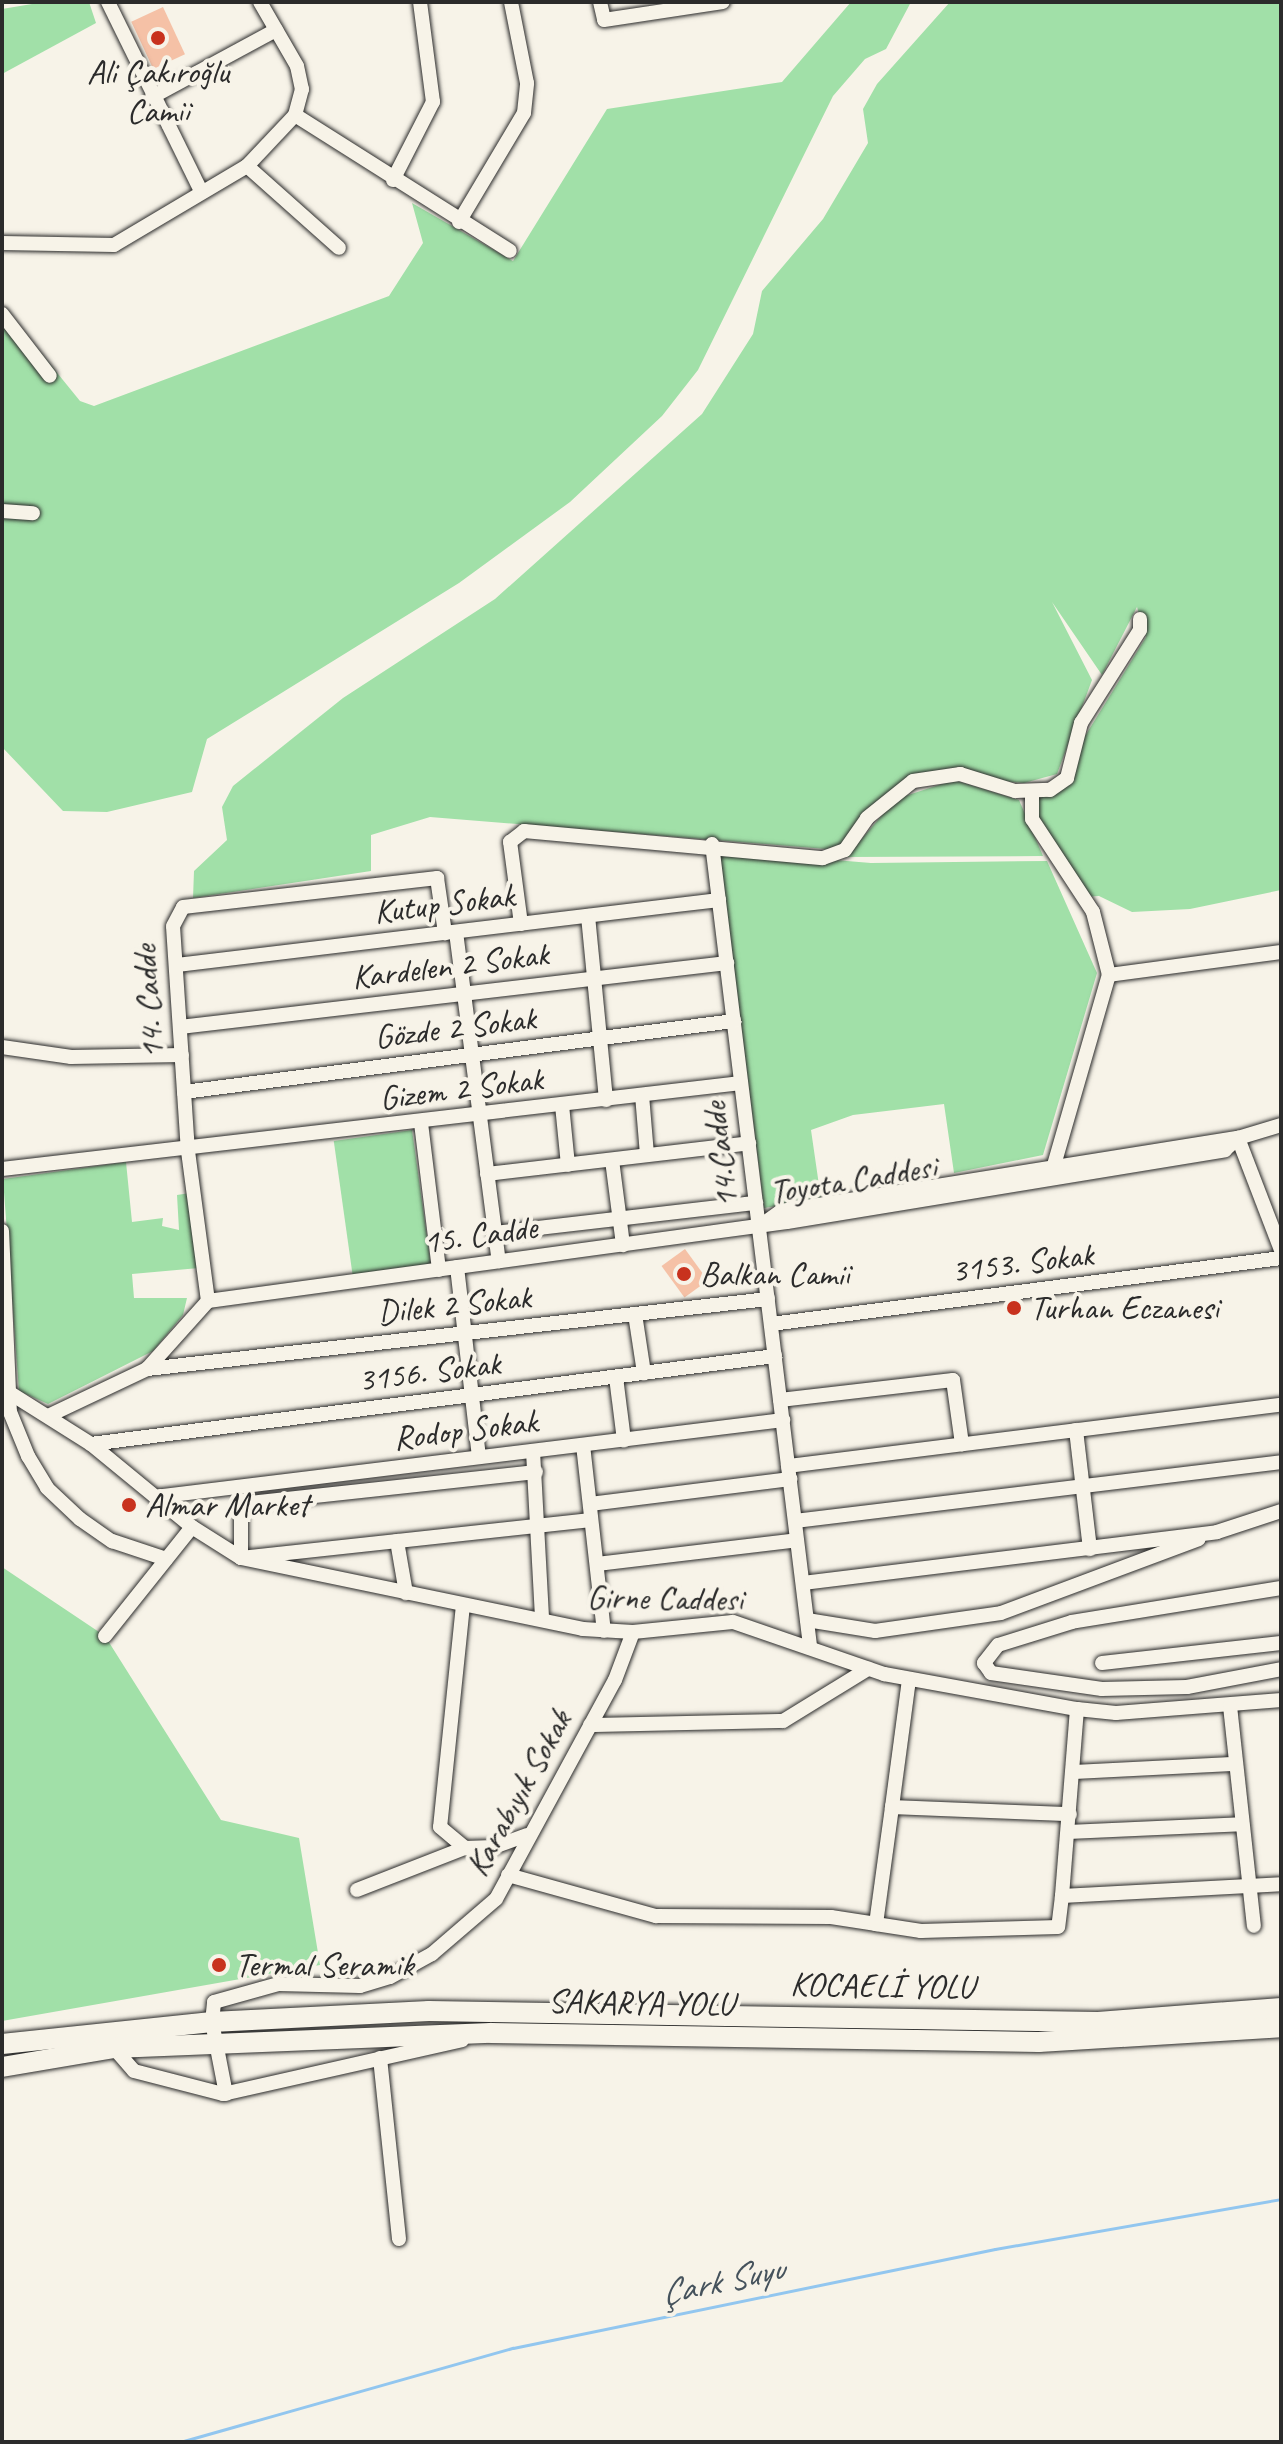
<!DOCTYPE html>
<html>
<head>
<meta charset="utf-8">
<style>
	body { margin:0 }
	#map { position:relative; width:1283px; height:2444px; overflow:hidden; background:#f7f3e8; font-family:Caveat,sans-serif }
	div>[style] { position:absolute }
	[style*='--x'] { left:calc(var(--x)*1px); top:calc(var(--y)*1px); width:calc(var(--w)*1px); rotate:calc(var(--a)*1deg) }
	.green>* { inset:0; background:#a1e0a8; transform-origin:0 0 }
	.stream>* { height:3px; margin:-1.5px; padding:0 1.5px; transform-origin:1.5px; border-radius:1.5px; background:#92c6ef }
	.building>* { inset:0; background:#f5c1a6; transform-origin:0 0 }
	.roads { filter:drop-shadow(0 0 2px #2b2b2b) drop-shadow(0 0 2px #2b2b2b) }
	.minor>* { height:14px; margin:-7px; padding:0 7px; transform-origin:7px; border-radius:7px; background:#f7f3e8 }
	.highway>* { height:20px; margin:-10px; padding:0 10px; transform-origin:10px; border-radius:10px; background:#f7f3e8 }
	.dots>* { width:22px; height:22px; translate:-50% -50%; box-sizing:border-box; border:4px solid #f7f3e8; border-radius:50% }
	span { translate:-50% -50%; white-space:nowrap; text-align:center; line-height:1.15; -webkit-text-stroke:8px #f7f3e8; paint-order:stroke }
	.poi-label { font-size:34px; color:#2b2b2b }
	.left { translate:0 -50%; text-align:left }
	.street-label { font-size:34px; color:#2b2b2b }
	.water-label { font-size:36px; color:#45525c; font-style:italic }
	.frame { position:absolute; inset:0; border:4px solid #2b2b2b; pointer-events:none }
</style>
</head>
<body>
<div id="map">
	<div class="green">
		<i style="clip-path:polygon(44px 2px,89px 2px,96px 23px,2px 74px,2px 9px)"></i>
		<i style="clip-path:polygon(851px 2px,911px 2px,886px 49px,865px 59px,833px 96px,698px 370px,662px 416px,570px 502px,459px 583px,207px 739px,192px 792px,107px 812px,63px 811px,2px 747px,2px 305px,80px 401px,94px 406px,389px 296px,423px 243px,412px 203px,513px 261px,607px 109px,782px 82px)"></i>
		<i style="clip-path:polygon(950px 2px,1281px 2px,1281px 890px,1190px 909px,1132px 912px,1099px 896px,1081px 897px,1033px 824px,1030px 799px,1050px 793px,1146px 637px,1137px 607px,1102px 675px,1052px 602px,1092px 680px,1057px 774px,1024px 783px,930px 775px,838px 850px,430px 817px,371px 835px,371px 871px,193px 898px,194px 871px,227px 840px,222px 807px,233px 786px,343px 698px,495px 599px,702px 414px,753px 334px,762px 291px,823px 219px,868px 143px,863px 109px,877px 84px)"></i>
		<i style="clip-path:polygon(954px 780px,1019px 800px,1043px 856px,846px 857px,896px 799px)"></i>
		<i style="clip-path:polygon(726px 851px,871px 863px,1047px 861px,1097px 973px,1043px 1155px,954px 1173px,944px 1104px,853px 1115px,811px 1130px,821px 1199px,764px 1208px,720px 857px)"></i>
		<i style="left:412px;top:1130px;width:136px;height:79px;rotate:82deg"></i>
		<i style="clip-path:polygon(126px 1162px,132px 1222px,163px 1218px,162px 1226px,179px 1230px,177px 1195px,190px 1193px,199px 1268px,132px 1274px,134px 1298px,187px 1298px,183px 1315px,153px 1351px,48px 1404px,19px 1391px,3px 1179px)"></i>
		<i style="clip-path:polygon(2px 1567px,105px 1636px,221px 1820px,299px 1838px,320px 1965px,2px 2021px)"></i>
	</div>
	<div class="stream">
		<i style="--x:180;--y:2442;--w:346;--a:-15.8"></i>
		<i style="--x:513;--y:2348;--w:492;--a:-11.6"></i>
		<i style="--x:995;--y:2249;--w:290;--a:-9.9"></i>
	</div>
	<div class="building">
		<i style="left:163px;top:7px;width:52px;height:35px;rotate:65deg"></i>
		<i style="left:685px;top:1249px;width:39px;height:29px;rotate:54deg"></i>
	</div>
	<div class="roads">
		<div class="minor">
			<i style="--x:108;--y:2;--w:211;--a:63.8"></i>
			<i style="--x:260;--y:2;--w:74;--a:60"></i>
			<i style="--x:297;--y:66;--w:24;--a:78"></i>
			<i style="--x:302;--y:89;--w:27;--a:105"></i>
			<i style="--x:295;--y:115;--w:254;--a:32.3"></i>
			<i style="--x:600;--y:2;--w:18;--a:77"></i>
			<i style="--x:604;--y:20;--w:120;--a:-8.6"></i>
			<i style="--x:152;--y:97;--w:141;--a:-28.4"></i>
			<i style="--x:247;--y:166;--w:123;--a:41.7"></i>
			<i style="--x:393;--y:180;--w:88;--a:-62.9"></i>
			<i style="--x:433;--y:102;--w:101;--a:-97.4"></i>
			<i style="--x:459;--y:222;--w:127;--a:-59.2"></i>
			<i style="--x:524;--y:113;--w:30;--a:-84"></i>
			<i style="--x:527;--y:83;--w:83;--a:-101.2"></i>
			<i style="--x:2;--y:243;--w:112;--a:1"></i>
			<i style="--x:114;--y:245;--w:155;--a:-30.7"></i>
			<i style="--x:247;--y:166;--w:70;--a:-46.7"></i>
			<i style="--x:2;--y:314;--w:78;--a:52.3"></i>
			<i style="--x:2;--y:511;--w:31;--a:4"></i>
			<i style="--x:1032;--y:792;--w:27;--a:90"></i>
			<i style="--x:1032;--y:819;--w:111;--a:56.7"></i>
			<i style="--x:1093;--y:912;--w:65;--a:75.7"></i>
			<i style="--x:712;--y:844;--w:808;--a:83.03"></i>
			<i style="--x:588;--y:916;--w:185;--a:84.4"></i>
			<i style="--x:521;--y:924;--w:83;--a:-97.6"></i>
			<i style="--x:510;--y:842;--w:18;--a:-38"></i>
			<i style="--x:524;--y:831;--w:300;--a:5.2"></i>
			<i style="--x:823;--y:858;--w:23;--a:-20"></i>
			<i style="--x:845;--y:850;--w:39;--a:-55"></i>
			<i style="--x:867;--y:818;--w:59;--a:-38.8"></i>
			<i style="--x:913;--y:781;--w:48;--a:-8.5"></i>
			<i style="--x:960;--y:774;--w:58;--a:17.2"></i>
			<i style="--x:1015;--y:791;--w:35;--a:-2"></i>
			<i style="--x:1050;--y:790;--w:21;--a:-35"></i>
			<i style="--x:1067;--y:778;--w:57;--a:-75.7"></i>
			<i style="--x:1081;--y:723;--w:110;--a:-57.6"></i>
			<i style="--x:1140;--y:630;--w:11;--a:-90"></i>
			<i style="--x:456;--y:932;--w:332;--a:82.6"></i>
			<i style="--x:177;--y:965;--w:546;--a:-6.84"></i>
			<i style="--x:180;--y:1027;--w:551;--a:-6.67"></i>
			<i style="--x:2;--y:1047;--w:70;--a:8.2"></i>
			<i style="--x:71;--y:1057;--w:111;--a:-1"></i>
			<i style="--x:184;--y:1092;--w:555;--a:-7.36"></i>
			<i style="--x:642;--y:1095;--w:60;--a:85.2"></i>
			<i style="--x:562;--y:1105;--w:60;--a:84.3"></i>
			<i style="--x:421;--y:1123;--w:148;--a:83"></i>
			<i style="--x:1238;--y:1138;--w:120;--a:69"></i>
			<i style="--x:612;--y:1160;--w:86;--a:82.6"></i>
			<i style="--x:2;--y:1169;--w:744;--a:-6.64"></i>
			<i style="--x:1052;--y:1172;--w:205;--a:-73.9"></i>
			<i style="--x:1109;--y:975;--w:174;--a:-7.6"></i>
			<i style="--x:487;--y:1174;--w:264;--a:-6.7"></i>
			<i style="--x:763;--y:1224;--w:22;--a:-36"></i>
			<i style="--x:781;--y:1211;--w:463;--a:-9.1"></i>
			<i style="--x:1238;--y:1138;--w:45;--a:-16.8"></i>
			<i style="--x:2;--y:1231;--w:181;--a:87.5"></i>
			<i style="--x:10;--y:1412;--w:48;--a:67.8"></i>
			<i style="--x:28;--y:1456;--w:37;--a:59"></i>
			<i style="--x:47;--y:1488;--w:45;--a:43.2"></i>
			<i style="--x:80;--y:1519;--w:39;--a:35"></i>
			<i style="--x:112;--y:1541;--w:57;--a:18.4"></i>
			<i style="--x:495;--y:1233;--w:263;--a:-6.6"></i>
			<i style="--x:457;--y:1267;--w:191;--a:83.4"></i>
			<i style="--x:208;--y:1301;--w:584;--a:-7.77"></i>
			<i style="--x:787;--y:1222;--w:444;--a:-9.3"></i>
			<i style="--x:1225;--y:1150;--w:18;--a:-43"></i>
			<i style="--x:208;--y:1301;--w:150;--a:-97.6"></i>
			<i style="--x:188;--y:1152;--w:226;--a:-93.8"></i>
			<i style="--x:173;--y:926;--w:21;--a:-62"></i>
			<i style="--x:183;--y:907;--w:256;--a:-6.5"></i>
			<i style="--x:437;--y:878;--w:56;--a:81.7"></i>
			<i style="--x:635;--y:1314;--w:60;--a:81.3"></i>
			<i style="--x:771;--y:1324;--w:514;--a:-7.37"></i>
			<i style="--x:147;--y:1369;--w:625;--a:-6.43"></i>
			<i style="--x:616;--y:1377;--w:64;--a:82.8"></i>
			<i style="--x:2;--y:1388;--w:105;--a:32.2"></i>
			<i style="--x:91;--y:1444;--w:131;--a:39.4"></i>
			<i style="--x:192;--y:1527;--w:58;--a:32.3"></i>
			<i style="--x:241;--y:1558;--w:349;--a:11.7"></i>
			<i style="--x:583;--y:1629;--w:50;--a:3.4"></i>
			<i style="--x:633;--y:1632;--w:100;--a:-5.7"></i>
			<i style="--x:733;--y:1622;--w:160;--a:19"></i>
			<i style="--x:884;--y:1674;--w:196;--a:10.3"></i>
			<i style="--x:1077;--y:1709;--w:39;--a:6"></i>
			<i style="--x:1116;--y:1713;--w:166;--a:-4.5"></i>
			<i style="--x:780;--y:1400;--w:174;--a:-6.6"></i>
			<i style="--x:953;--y:1380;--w:65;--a:82"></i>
			<i style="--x:48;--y:1416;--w:110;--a:-25.4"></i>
			<i style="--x:147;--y:1369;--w:91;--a:-48.1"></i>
			<i style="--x:1076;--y:1430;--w:120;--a:83.3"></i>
			<i style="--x:91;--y:1444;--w:690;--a:-7.33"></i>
			<i style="--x:583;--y:1445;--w:187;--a:83.6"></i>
			<i style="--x:533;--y:1451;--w:168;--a:86.9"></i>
			<i style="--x:788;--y:1466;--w:496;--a:-7.1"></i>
			<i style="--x:536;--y:1472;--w:297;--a:173.8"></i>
			<i style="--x:241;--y:1504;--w:54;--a:90"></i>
			<i style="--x:241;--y:1558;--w:352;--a:-6.2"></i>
			<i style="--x:155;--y:1497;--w:633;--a:-6.99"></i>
			<i style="--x:590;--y:1504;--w:202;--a:-7.1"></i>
			<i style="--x:795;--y:1521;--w:490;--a:-6.9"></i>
			<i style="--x:397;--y:1541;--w:53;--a:80.2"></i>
			<i style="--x:597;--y:1564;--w:201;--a:-6.8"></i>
			<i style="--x:803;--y:1583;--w:417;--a:-7"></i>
			<i style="--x:1217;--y:1532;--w:67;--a:-18.2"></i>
			<i style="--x:1281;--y:1588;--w:212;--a:170.8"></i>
			<i style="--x:1072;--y:1622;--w:77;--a:162.7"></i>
			<i style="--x:998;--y:1645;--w:23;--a:128"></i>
			<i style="--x:984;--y:1663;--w:12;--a:55"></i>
			<i style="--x:991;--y:1673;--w:112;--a:8.2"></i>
			<i style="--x:1102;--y:1689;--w:85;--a:-1.3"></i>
			<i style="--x:1187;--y:1687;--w:96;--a:-10.8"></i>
			<i style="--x:463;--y:1605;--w:223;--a:95.9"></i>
			<i style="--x:440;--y:1827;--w:33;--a:40"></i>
			<i style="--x:465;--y:1848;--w:29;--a:-2"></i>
			<i style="--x:494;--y:1847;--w:35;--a:-20"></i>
			<i style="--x:807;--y:1620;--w:69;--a:9.2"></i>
			<i style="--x:875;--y:1631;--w:127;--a:-8.1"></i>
			<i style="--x:1001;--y:1613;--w:211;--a:-20.5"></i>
			<i style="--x:105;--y:1636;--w:139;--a:-51.4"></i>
			<i style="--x:1102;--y:1663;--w:180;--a:-6.4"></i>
			<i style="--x:1230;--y:1706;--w:221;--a:83.8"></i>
			<i style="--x:1077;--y:1709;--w:188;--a:94.6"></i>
			<i style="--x:1062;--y:1896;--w:219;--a:-3.1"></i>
			<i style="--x:590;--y:1725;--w:193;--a:-1.2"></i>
			<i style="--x:783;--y:1721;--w:100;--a:-31.5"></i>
			<i style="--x:1074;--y:1772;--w:158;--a:-2.9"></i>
			<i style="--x:892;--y:1807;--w:129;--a:-82.4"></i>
			<i style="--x:1068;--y:1832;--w:173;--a:-2.6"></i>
			<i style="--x:508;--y:1875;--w:154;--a:15.5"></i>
			<i style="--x:656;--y:1916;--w:175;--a:0.3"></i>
			<i style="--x:831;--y:1917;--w:46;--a:8.8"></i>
			<i style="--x:357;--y:1890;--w:116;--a:-21.3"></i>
			<i style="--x:1062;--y:1896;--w:31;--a:97"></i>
			<i style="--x:1058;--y:1927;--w:137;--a:178.3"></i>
			<i style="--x:921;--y:1931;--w:46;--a:-171.2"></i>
			<i style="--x:876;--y:1924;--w:118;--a:-82.2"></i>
			<i style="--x:892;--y:1807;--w:178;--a:2.3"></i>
			<i style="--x:114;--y:2048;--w:30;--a:49"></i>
			<i style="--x:134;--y:2071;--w:92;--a:14.5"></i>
			<i style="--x:223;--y:2094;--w:245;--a:-12.7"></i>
			<i style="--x:380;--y:2058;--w:182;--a:84"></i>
			<i style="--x:226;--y:2094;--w:73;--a:-101"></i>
			<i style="--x:212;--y:2022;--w:20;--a:-84"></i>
			<i style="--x:214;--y:2002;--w:66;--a:-15.7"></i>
			<i style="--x:278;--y:1984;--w:82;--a:1.4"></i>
			<i style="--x:360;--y:1986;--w:31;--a:-17"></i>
			<i style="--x:390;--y:1977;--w:48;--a:-28.7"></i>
			<i style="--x:432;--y:1954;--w:84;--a:-40.7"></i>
			<i style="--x:496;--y:1899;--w:249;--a:-61.5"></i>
			<i style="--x:615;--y:1680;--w:51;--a:-69.4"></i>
		</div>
		<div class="highway">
			<i style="--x:2;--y:2044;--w:211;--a:-6"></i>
			<i style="--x:212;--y:2022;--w:217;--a:-2.9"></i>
			<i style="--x:429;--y:2011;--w:669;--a:0.94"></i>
			<i style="--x:1098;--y:2022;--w:184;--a:-4.4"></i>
			<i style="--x:2;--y:2067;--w:114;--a:-9.6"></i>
			<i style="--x:114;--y:2048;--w:377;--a:-2.3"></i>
			<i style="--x:491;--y:2033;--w:548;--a:0.94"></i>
			<i style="--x:1039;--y:2042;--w:242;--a:-3.5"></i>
		</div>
	</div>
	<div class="dots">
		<i style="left:158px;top:38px;background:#c8321e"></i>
		<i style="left:684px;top:1274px;background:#c8321e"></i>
		<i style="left:1014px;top:1308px;background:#c8321e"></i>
		<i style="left:129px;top:1505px;background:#c8321e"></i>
		<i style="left:219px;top:1965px;background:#c8321e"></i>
	</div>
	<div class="poi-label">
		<span style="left:158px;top:91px">Ali Çakıroğlu<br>Camii</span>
		<span class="left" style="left:700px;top:1274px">Balkan Camii</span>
		<span class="left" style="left:1030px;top:1308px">Turhan Eczanesi</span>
		<span class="left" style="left:145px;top:1505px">Almar Market</span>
		<span class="left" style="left:235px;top:1965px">Termal Seramik</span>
	</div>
	<div class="street-label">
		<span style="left:444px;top:903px;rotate:-7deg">Kutup Sokak</span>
		<span style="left:450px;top:965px;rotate:-7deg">Kardelen 2 Sokak</span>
		<span style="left:148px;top:1002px;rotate:-94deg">14. Cadde</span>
		<span style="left:455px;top:1027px;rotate:-7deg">Gözde 2 Sokak</span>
		<span style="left:461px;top:1088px;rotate:-7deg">Gizem 2 Sokak</span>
		<span style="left:720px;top:1155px;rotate:-97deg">14.Cadde</span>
		<span style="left:853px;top:1179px;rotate:-9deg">Toyota Caddesi</span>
		<span style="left:480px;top:1234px;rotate:-8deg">15. Cadde</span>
		<span style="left:1022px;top:1262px;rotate:-7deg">3153. Sokak</span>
		<span style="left:454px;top:1304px;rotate:-6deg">Dilek 2 Sokak</span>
		<span style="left:429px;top:1371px;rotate:-7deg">3156. Sokak</span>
		<span style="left:465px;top:1429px;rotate:-7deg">Rodop Sokak</span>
		<span style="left:665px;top:1598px;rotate:1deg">Girne Caddesi</span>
		<span style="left:518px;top:1793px;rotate:-61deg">Karabıyık Sokak</span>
		<span style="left:882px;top:1985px;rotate:1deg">KOCAELİ YOLU</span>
		<span style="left:641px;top:2002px;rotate:1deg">SAKARYA YOLU</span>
	</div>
	<div class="water-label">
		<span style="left:722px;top:2281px;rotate:-12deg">Çark Suyu</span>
	</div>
	<div class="frame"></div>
</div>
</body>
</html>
